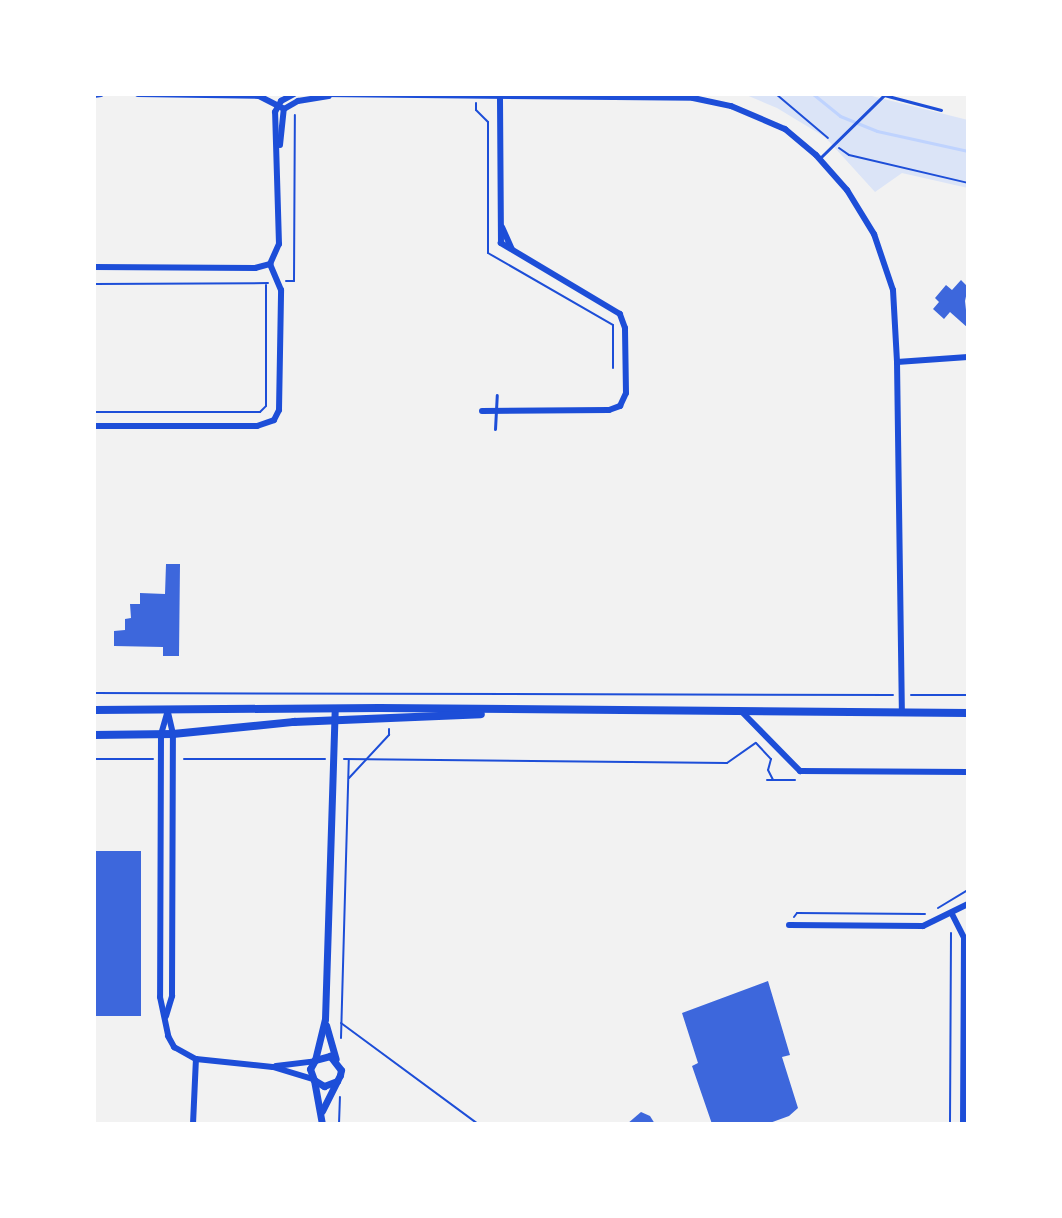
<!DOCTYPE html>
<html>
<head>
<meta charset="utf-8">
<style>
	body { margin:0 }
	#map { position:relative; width:1062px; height:1218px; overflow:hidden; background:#f2f2f2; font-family:"Alegreya Sans",sans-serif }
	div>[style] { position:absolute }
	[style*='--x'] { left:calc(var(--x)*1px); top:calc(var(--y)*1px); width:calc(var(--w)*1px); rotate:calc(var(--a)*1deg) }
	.green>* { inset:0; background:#dbe4f7 }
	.stream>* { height:3px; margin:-1.5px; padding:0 1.5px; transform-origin:1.5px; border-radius:1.5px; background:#bfd3fe }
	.building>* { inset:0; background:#3d67dc; transform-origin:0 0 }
	.path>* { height:2px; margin:-1px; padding:0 1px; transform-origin:1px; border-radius:1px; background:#1d4ed8 }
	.service>* { height:3px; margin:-1.5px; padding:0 1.5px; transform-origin:1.5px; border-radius:1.5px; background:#1d4ed8 }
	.minor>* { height:6px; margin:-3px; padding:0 3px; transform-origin:3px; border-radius:3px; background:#1d4ed8 }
	.tertiary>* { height:7px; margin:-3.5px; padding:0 3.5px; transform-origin:3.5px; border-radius:3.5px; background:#1d4ed8 }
	.secondary>* { height:8px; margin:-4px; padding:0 4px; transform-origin:4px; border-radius:4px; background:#1d4ed8 }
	span { translate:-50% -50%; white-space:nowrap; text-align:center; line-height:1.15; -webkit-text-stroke:6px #fff; paint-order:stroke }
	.frame { position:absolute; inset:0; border:96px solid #fff; pointer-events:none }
</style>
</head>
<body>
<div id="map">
	<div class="green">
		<i style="clip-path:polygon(744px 94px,864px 94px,968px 120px,968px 188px,902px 173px,875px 192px,825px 137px,777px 108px)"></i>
	</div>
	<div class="stream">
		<i style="--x:813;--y:94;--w:35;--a:39"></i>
		<i style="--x:840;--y:116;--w:40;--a:22"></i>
		<i style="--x:877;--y:131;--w:93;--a:12.4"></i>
	</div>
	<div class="building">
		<i style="clip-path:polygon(961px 280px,968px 287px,965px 301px,968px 328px,950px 312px,944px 319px,933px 309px,939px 302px,935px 298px,946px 285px,952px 290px)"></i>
		<i style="clip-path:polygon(166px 564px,180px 564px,179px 656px,163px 656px,163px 647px,114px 646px,114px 631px,125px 630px,125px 619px,131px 618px,130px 604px,140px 604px,140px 593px,165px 594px)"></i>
		<i style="left:94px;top:851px;width:47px;height:165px"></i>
		<i style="clip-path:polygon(768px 981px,790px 1055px,782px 1057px,798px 1108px,789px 1116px,767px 1124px,712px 1124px,692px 1066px,698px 1063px,682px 1013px)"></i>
		<i style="clip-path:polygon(641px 1112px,650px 1116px,655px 1124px,627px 1124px)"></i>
	</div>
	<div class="path">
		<i style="--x:776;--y:94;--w:68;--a:40.2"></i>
		<i style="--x:476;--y:103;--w:7;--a:90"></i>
		<i style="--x:476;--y:110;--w:17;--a:45"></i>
		<i style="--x:488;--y:122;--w:131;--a:90"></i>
		<i style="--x:488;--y:253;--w:144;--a:29.9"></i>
		<i style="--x:613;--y:325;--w:43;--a:90"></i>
		<i style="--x:839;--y:148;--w:12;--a:35"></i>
		<i style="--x:849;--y:155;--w:122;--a:13.2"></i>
		<i style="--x:286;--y:281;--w:8;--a:0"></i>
		<i style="--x:294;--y:281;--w:166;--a:-89.7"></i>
		<i style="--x:94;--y:284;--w:174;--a:-0.3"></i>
		<i style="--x:94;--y:412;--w:166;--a:0"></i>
		<i style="--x:260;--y:412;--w:8;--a:-45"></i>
		<i style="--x:266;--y:406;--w:121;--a:-90"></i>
		<i style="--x:94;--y:693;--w:799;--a:0.14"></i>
		<i style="--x:911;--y:695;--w:57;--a:0"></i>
		<i style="--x:94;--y:759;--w:59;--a:0"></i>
		<i style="--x:184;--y:759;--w:141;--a:0"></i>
		<i style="--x:344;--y:759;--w:383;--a:0.6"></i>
		<i style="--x:727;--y:763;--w:35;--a:-35"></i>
		<i style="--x:756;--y:743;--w:22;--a:47"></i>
		<i style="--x:771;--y:759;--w:11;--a:105"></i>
		<i style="--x:768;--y:770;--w:11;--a:63"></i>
		<i style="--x:349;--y:778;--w:59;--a:-47.1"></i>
		<i style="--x:389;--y:735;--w:6;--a:-90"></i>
		<i style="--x:767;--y:780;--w:28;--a:0"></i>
		<i style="--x:938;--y:908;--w:35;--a:-31"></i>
		<i style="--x:794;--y:917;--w:5;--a:-53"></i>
		<i style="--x:797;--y:913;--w:128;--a:0.4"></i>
		<i style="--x:341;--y:1023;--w:170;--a:36.4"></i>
		<i style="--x:341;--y:1038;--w:278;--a:-88.4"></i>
		<i style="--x:339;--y:1124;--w:27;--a:-88"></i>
		<i style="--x:950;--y:1124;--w:191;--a:-89.7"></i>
	</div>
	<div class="service">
		<i style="--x:821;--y:157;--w:88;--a:-44.5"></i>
		<i style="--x:884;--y:95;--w:59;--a:14.7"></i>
		<i style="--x:495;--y:429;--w:34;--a:-87"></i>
	</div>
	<div class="minor">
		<i style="--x:138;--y:94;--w:121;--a:0.9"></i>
		<i style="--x:259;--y:96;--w:28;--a:27"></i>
		<i style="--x:324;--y:94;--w:369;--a:0.6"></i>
		<i style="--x:693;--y:98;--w:39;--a:12"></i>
		<i style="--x:731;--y:106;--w:59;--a:23.1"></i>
		<i style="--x:785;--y:129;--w:40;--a:40"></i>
		<i style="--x:816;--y:155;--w:47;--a:48.5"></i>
		<i style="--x:847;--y:190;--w:52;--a:58.5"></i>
		<i style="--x:874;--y:234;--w:59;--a:71.3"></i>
		<i style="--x:893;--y:290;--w:72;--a:86.8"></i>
		<i style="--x:897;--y:362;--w:351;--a:89.2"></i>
		<i style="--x:94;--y:95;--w:7;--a:-8"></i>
		<i style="--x:284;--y:109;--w:16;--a:-30"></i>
		<i style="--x:298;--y:101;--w:31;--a:-9"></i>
		<i style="--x:280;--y:145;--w:36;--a:-84"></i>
		<i style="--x:502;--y:227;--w:24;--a:66"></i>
		<i style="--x:94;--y:267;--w:161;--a:0.4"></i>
		<i style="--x:255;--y:268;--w:16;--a:-15"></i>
		<i style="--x:270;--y:264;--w:22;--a:-66"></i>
		<i style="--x:279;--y:244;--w:132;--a:-91.7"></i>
		<i style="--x:275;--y:112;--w:13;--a:-61"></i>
		<i style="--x:281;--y:101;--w:15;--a:-28"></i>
		<i style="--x:897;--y:362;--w:71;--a:-4"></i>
		<i style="--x:482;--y:411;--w:127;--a:-0.5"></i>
		<i style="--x:609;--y:410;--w:12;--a:-20"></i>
		<i style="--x:620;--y:406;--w:14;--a:-65"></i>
		<i style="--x:626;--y:393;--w:65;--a:-90.9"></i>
		<i style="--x:625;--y:328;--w:15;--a:-110"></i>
		<i style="--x:620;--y:314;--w:139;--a:-149.2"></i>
		<i style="--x:501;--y:243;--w:149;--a:-90.4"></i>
		<i style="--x:94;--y:426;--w:163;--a:0"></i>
		<i style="--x:257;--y:426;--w:18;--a:-19"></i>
		<i style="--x:274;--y:420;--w:11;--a:-63"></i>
		<i style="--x:279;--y:410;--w:120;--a:-89"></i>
		<i style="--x:281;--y:290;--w:28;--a:-113"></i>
		<i style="--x:168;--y:710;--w:25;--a:106"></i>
		<i style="--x:161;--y:734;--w:263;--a:90.2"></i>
		<i style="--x:160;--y:997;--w:40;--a:78"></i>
		<i style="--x:168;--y:1036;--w:13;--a:61"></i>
		<i style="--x:174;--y:1047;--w:25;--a:29"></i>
		<i style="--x:196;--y:1059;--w:77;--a:5.9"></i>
		<i style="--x:273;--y:1067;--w:42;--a:16.7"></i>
		<i style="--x:742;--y:712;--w:83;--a:45.5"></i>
		<i style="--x:800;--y:771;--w:168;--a:0.3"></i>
		<i style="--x:952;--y:914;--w:27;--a:63"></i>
		<i style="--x:964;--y:938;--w:186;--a:90.3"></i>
		<i style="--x:789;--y:925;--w:134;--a:0.4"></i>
		<i style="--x:923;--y:926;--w:50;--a:-26.1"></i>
		<i style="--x:166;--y:1016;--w:21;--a:-73"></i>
		<i style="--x:172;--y:996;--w:262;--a:-89.8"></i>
		<i style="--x:173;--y:734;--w:22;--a:-103"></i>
		<i style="--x:276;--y:1066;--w:38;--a:-7"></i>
		<i style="--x:193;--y:1124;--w:65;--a:-87.4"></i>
	</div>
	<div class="tertiary">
		<i style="--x:326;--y:1025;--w:35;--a:74"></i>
		<i style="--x:315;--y:1060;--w:42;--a:-76.3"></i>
		<i style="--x:325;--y:1019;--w:311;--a:-88.2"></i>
		<i style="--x:314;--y:1080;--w:45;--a:79.7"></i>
		<i style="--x:322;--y:1111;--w:40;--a:-63.4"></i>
		<i style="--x:340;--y:1075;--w:5;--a:-79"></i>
		<i style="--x:341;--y:1070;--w:18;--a:-128"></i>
		<i style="--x:330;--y:1056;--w:16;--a:165"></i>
		<i style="--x:315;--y:1060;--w:10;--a:119"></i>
		<i style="--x:310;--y:1069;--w:12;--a:70"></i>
		<i style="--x:314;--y:1080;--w:12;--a:31"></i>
		<i style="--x:324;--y:1086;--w:14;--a:-21"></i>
	</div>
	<div class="secondary">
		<i style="--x:94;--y:710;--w:285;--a:-0.4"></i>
		<i style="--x:379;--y:708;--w:589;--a:0.49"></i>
		<i style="--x:94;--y:735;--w:79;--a:-0.7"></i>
		<i style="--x:173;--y:734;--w:122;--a:-5.7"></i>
		<i style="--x:294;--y:722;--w:187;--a:-2.4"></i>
	</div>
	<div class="frame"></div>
</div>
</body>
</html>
